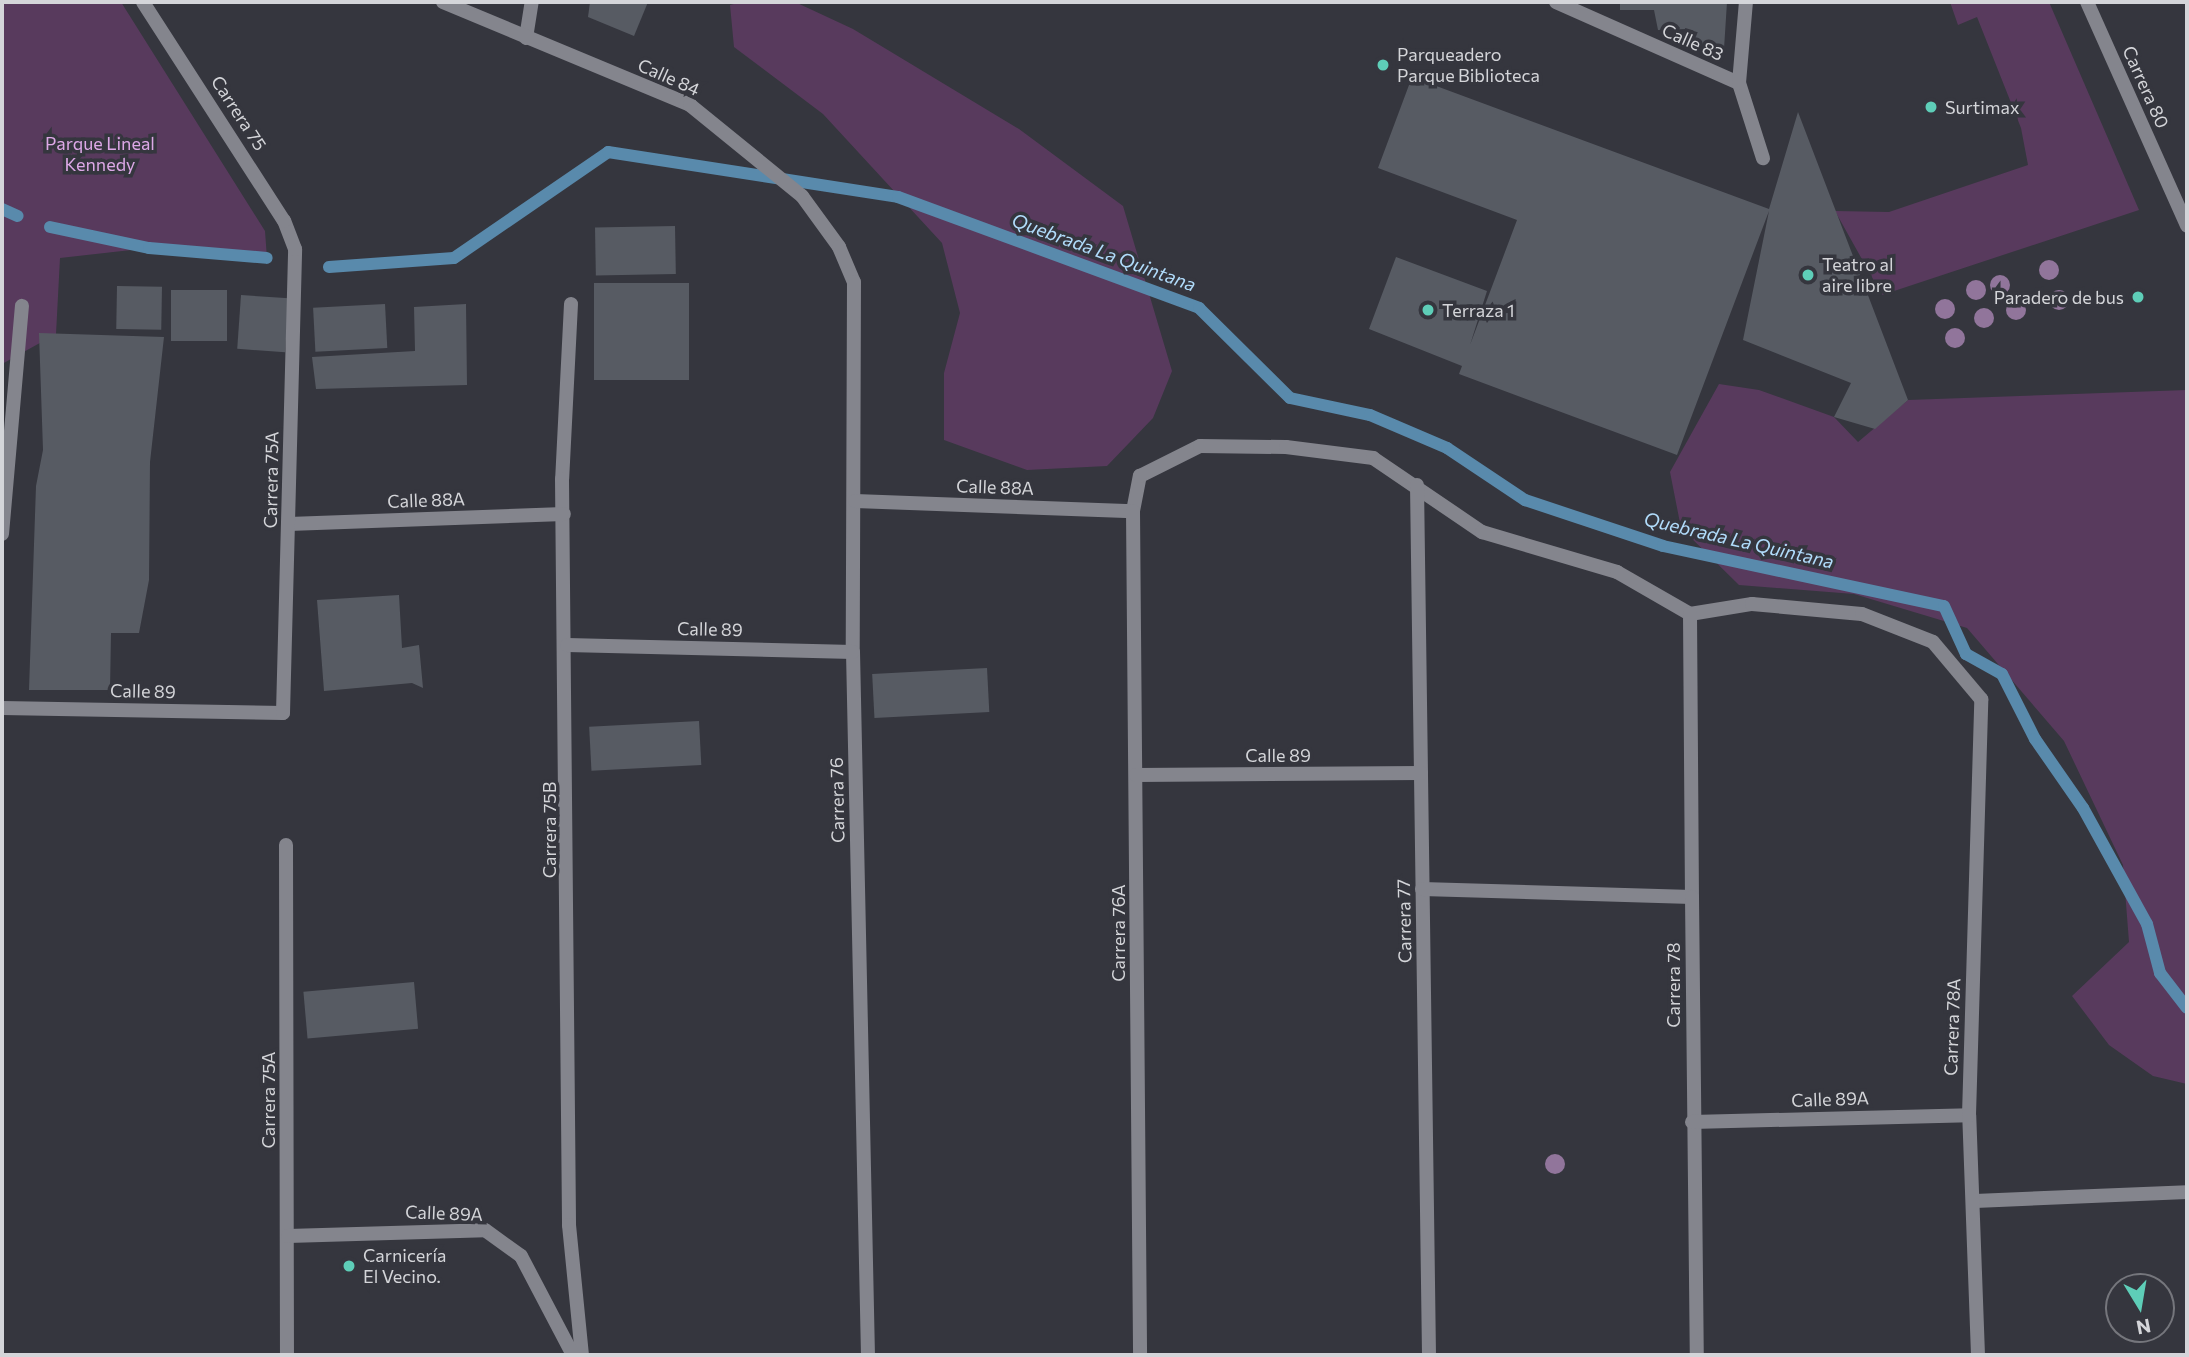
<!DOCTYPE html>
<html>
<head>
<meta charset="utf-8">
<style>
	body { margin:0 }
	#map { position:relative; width:2189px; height:1357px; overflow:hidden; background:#35363e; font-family:Commissioner,sans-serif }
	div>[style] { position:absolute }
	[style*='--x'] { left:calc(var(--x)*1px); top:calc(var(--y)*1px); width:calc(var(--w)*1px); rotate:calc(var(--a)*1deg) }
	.green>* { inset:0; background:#583a5d }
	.stream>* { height:12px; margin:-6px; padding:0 6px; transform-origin:6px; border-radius:6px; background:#598aac }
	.building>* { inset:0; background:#575b63; transform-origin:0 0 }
	.service>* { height:14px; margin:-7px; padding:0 7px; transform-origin:7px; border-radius:7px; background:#84858d }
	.pedestrian>* { height:14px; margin:-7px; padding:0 7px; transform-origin:7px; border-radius:7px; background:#84858d }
	.minor>* { height:14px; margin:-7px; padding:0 7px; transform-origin:7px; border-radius:7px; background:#84858d }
	.tertiary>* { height:14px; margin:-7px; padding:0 7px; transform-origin:7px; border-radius:7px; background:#84858d }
	.trees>* { width:20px; height:20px; margin:-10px; border-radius:50%; background:#91759b }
	.dots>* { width:19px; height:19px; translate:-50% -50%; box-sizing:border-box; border:4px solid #35363e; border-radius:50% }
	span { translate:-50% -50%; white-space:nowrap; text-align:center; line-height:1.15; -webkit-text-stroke:7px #35363e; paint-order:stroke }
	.street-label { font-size:18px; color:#d4d5d9 }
	.poi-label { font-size:18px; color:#d4d5d9 }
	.left { translate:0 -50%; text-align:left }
	.right { translate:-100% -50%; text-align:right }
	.park-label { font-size:18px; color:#dda8e7 }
	.water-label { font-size:19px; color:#b1dcfb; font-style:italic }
	.frame { position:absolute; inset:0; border:4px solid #d4d5d9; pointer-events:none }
	.north { position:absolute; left:2105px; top:1273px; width:70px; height:70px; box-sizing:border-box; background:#35363e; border:2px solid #75767c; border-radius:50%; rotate:169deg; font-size:19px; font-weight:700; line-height:28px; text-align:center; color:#d4d5d9 }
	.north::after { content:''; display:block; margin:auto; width:24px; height:32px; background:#5eceb8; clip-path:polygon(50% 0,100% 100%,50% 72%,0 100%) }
</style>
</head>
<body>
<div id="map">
	<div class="green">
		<i style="clip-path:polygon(2px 2px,121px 2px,265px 231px,267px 258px,149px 248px,60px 258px,56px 334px,2px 364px)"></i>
		<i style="clip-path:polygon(741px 2px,795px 2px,853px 29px,1019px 129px,1123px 206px,1172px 371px,1153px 418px,1107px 466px,1027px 470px,944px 440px,944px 373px,960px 313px,942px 243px,823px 114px,734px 47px,730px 5px)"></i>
		<i style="clip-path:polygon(1950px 2px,2049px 2px,2139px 210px,1882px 295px,1835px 211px,1889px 212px,2028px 165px,2021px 128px,1977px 17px,1958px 25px)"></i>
		<i style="clip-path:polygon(1719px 384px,1759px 390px,1834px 417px,1858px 442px,1908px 400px,2187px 390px,2187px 1084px,2153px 1076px,2109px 1045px,2072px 996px,2129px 942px,2123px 865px,2064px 741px,1967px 628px,1854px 594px,1739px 585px,1681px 528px,1670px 472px)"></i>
	</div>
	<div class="stream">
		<i style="--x:2;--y:209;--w:17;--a:24"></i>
		<i style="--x:50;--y:227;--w:101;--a:12"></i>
		<i style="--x:149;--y:248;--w:118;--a:4.8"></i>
		<i style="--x:329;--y:267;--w:125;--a:-4.1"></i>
		<i style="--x:454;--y:258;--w:187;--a:-34.5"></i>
		<i style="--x:608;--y:152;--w:293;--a:8.8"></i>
		<i style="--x:898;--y:197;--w:321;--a:20.2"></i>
		<i style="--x:1199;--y:308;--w:128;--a:44.7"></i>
		<i style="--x:1290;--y:398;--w:82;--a:12"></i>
		<i style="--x:1370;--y:415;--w:84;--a:23.2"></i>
		<i style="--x:1447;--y:448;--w:94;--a:33.7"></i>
		<i style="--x:1525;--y:500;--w:145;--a:18.4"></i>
		<i style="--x:1663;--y:546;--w:287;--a:12.1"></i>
		<i style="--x:1944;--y:606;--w:53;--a:65.4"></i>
		<i style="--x:1966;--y:654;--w:41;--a:29.1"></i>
		<i style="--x:2002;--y:674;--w:73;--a:63.1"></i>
		<i style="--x:2035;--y:739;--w:84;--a:55.2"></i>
		<i style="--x:2083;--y:808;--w:132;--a:61.1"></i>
		<i style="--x:2147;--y:924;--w:51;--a:75.1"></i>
		<i style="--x:2160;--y:973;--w:44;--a:52.4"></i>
	</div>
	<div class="building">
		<i style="clip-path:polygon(590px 2px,648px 2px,634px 36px,588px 17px)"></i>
		<i style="clip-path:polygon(1620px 2px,1727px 2px,1724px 49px,1686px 42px,1687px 29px,1658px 30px,1654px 10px,1620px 10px)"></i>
		<i style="clip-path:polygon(1412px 77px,1769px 209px,1798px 112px,1908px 400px,1875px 429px,1834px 417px,1851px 383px,1743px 340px,1769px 211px,1677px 455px,1459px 374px,1462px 366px,1369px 329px,1396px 257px,1487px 291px,1470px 345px,1517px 220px,1378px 168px)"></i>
		<i style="left:675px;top:226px;width:48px;height:80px;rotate:89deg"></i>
		<i style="left:689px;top:283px;width:97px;height:95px;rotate:90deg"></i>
		<i style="left:117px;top:286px;width:45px;height:43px;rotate:1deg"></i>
		<i style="left:171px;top:290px;width:56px;height:51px"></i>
		<i style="left:241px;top:295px;width:48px;height:54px;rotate:4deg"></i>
		<i style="left:385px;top:304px;width:44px;height:72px;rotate:87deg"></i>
		<i style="clip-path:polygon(466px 304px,467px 385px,316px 389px,312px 357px,415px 351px,414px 307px)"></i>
		<i style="clip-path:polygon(39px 333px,164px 337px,150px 462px,149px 580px,139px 633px,111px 633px,110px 690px,29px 690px,36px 486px,43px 450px)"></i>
		<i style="clip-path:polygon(399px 595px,402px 648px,419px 645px,423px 688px,412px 683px,324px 691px,317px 600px)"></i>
		<i style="left:987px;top:668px;width:44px;height:115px;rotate:87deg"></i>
		<i style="left:699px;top:721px;width:44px;height:110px;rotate:87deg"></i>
		<i style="left:414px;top:982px;width:47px;height:111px;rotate:85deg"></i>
	</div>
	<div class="service">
		<i style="--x:526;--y:38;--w:36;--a:-81"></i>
		<i style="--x:1739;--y:83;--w:79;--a:72.3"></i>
	</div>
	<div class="pedestrian">
		<i style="--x:1133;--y:511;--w:36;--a:-79"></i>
		<i style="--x:1140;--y:476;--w:67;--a:-26.6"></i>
		<i style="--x:1200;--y:446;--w:86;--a:0.7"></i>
		<i style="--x:1286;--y:447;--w:88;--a:7.2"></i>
		<i style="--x:1373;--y:458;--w:132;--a:34.2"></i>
		<i style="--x:1482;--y:532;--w:141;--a:16.5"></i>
		<i style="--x:1617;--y:572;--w:84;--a:29.9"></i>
		<i style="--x:1690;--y:614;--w:63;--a:-9.2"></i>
		<i style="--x:1752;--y:604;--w:110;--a:5.2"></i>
		<i style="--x:1862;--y:614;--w:76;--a:21.5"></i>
		<i style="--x:1933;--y:642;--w:75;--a:49.9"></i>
		<i style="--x:1690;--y:614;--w:283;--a:89.6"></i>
	</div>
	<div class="minor">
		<i style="--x:443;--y:2;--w:268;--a:22.6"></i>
		<i style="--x:690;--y:105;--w:144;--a:39.1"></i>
		<i style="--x:802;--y:196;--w:63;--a:54"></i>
		<i style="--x:839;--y:247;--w:38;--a:67"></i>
		<i style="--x:854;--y:282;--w:370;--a:90.2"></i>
		<i style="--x:853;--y:652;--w:703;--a:88.78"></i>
		<i style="--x:1556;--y:2;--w:200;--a:23.9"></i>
		<i style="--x:1739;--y:83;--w:81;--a:-85.1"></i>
		<i style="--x:571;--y:304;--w:175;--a:92.9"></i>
		<i style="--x:562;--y:479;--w:746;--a:89.46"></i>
		<i style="--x:569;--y:1225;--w:131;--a:84.3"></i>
		<i style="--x:1417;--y:485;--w:870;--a:89.21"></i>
		<i style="--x:855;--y:501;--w:278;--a:2.1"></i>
		<i style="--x:1133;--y:511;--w:844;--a:89.52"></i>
		<i style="--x:289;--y:524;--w:275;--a:-2.1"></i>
		<i style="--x:2;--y:534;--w:229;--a:-85"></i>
		<i style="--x:567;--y:645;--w:286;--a:1.4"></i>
		<i style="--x:2;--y:708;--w:281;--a:1"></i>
		<i style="--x:283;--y:713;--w:464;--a:-88.5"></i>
		<i style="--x:295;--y:249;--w:30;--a:-111"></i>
		<i style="--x:284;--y:221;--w:260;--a:-122.8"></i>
		<i style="--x:1136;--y:775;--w:285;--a:-0.4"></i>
		<i style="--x:286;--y:845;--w:510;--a:89.89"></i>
		<i style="--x:1422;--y:889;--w:270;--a:1.7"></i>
		<i style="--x:1692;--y:897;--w:458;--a:89.4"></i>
		<i style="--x:1692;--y:1122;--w:277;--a:-1.4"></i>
		<i style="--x:1975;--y:1201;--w:212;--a:-2.4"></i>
		<i style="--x:288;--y:1236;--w:197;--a:-1.7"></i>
		<i style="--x:485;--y:1230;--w:44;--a:35.8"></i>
		<i style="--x:521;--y:1256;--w:112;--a:62.3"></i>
		<i style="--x:1978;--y:1355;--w:240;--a:-92.1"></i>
		<i style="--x:1969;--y:1115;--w:416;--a:-88.3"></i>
	</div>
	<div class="tertiary">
		<i style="--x:2087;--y:2;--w:245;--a:65.9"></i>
	</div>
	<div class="trees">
		<i style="left:2049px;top:270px"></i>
		<i style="left:2000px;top:285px"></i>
		<i style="left:1976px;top:290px"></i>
		<i style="left:2059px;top:300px"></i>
		<i style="left:1945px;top:309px"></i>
		<i style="left:2016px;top:310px"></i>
		<i style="left:1984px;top:318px"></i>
		<i style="left:1955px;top:338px"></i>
		<i style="left:1555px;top:1164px"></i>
	</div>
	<div class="dots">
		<i style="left:1383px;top:65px;background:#5eceb8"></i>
		<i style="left:1931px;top:107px;background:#5eceb8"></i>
		<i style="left:1808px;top:275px;background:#5eceb8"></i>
		<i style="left:2138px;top:297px;background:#5eceb8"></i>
		<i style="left:1428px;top:310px;background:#5eceb8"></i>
		<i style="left:349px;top:1266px;background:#5eceb8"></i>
	</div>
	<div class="street-label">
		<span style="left:1693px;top:42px;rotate:24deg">Calle 83</span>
		<span style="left:669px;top:77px;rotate:24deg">Calle 84</span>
		<span style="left:2146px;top:87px;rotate:66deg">Carrera 80</span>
		<span style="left:239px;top:113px;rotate:57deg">Carrera 75</span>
		<span style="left:271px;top:480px;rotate:-89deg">Carrera 75A</span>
		<span style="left:995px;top:487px;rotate:2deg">Calle 88A</span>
		<span style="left:426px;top:500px;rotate:-2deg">Calle 88A</span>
		<span style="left:710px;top:629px;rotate:1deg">Calle 89</span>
		<span style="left:143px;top:691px;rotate:1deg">Calle 89</span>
		<span style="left:1278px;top:755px">Calle 89</span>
		<span style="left:837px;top:800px;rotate:-91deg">Carrera 76</span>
		<span style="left:549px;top:830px;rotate:-90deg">Carrera 75B</span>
		<span style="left:1404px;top:921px;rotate:-91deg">Carrera 77</span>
		<span style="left:1118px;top:933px;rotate:-90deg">Carrera 76A</span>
		<span style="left:1673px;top:985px;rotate:-90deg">Carrera 78</span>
		<span style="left:1952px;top:1027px;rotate:-88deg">Carrera 78A</span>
		<span style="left:1830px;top:1099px;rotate:-2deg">Calle 89A</span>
		<span style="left:268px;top:1100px;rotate:-90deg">Carrera 75A</span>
		<span style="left:444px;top:1213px;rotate:2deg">Calle 89A</span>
	</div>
	<div class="poi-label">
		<span class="left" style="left:1397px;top:65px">Parqueadero<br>Parque Biblioteca</span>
		<span class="left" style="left:1945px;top:107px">Surtimax</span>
		<span class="left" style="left:1822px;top:275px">Teatro al<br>aire libre</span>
		<span class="right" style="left:2124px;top:297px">Paradero de bus</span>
		<span class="left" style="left:1442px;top:310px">Terraza 1</span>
		<span class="left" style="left:363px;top:1266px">Carnicería<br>El Vecino.</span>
	</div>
	<div class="park-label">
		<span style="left:100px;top:154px">Parque Lineal<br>Kennedy</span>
	</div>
	<div class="water-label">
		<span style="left:1104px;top:252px;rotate:20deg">Quebrada La Quintana</span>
		<span style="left:1739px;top:540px;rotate:13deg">Quebrada La Quintana</span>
	</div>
	<div class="frame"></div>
	<div class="north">N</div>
</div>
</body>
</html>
